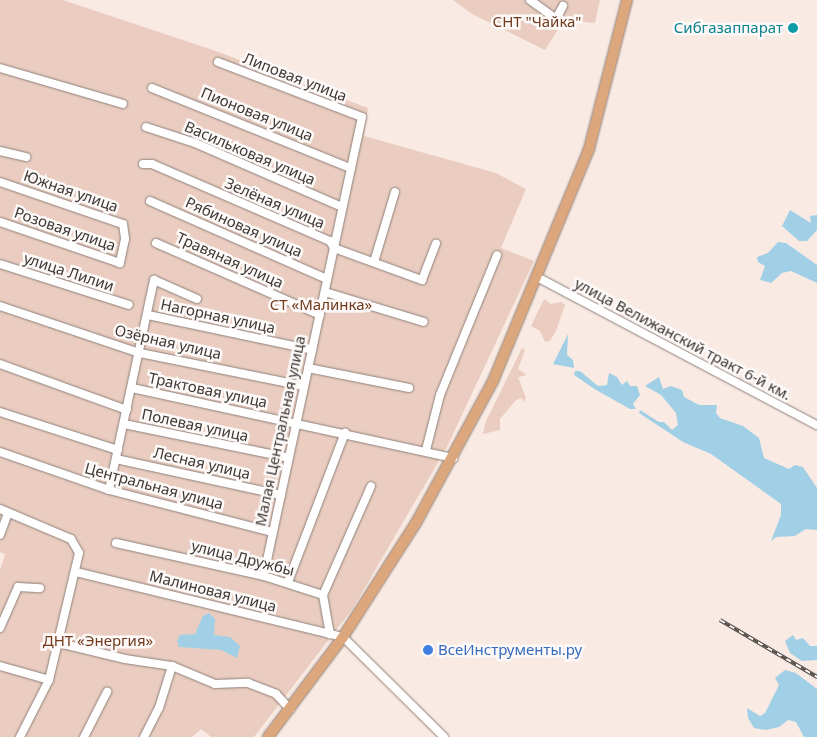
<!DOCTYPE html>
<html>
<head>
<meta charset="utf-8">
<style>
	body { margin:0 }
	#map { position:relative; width:817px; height:737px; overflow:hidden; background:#f9eae3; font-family:"Noto Sans",sans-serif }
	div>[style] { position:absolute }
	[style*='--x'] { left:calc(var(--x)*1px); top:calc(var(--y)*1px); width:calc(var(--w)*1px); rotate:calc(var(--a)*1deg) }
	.green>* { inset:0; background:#eacdc0 }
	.water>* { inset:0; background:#a1d0e6 }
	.roads { filter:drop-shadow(0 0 1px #8f817b) drop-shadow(0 0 1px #8f817b) }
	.minor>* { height:8px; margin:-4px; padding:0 4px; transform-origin:4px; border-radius:4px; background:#fff }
	.major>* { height:10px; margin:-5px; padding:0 5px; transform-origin:5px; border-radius:5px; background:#dda77d }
	.rail>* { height:4px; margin-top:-2px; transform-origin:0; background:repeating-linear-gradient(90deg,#fdfaf9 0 5.5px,#514a46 0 11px); box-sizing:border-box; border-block:1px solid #514a46 }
	.dots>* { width:14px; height:14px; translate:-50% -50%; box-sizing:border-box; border:2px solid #fdfaf9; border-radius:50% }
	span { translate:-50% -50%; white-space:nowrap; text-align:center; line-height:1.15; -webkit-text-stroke:5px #fdfaf9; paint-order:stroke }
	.park-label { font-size:15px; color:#713a1d }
	.culture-label { font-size:15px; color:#0d838f }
	.right { translate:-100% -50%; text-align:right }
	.street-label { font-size:15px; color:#3e3835 }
	.shop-label { font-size:15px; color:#366cbe }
	.left { translate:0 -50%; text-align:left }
</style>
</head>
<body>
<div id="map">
	<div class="green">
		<i style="clip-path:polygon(0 0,63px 0,213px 50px,368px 108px,364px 136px,496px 173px,526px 189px,501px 248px,534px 261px,447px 447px,353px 608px,254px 737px,211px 737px,201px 729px,192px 737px,0 737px,0 570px,5px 554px,0 552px)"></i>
		<i style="clip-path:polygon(453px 0,600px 0,595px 23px,564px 20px,545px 50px,472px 14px)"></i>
		<i style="clip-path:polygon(544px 299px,551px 304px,561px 302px,565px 305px,556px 331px,550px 341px,545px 342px,540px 331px,531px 326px)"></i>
		<i style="clip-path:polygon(522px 348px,525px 350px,518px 369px,527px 375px,518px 377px,526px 398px,523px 402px,522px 398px,516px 400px,500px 419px,500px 430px,483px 434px,486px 421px)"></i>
	</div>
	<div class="water">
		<i style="clip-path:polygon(790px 210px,811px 223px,810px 216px,817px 215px,817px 230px,807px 241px,799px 241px,782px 226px)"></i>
		<i style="clip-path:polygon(778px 242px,786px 243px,817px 265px,817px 283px,791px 271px,782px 273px,771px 283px,760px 280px,765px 266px,758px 262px,757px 257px,768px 253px)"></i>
		<i style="clip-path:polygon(568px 334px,567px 355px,573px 360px,574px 368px,553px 364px)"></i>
		<i style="clip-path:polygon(575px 371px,580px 371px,598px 386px,607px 385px,609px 373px,617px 377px,622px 385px,627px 381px,630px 386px,637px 386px,640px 395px,633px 404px,636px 409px,630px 409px,596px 390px,574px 375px)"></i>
		<i style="clip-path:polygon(659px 377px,663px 389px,671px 386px,682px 390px,684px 397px,699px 405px,717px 405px,716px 413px,720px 418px,743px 426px,759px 438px,764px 458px,789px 469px,795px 465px,803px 467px,817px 488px,817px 530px,806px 529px,795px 536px,776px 537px,771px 541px,781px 515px,781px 504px,711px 454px,683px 442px,639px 413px,640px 410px,659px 422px,664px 422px,672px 430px,678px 425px,676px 413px,661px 395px,645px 386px)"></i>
		<i style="clip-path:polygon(209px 613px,215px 619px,214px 635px,230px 637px,240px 646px,237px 658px,221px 650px,179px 647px,177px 641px,180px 635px,195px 634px,203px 616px)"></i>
		<i style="clip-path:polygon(793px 635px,796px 640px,803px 638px,810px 646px,817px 646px,817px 660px,802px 661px,790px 653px,785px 641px)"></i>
		<i style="clip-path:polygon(785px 670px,796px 673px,817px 689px,817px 737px,804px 737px,796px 722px,788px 720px,779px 727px,766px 730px,754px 728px,748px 718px,747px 708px,760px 716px,765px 713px,779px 685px,775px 678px)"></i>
	</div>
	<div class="roads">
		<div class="minor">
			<i style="--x:530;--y:0;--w:32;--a:36"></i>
			<i style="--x:556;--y:19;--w:15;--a:-62"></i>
			<i style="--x:218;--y:62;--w:154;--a:20.9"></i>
			<i style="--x:362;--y:117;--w:469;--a:102.1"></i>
			<i style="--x:0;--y:68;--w:128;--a:16.3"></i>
			<i style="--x:152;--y:88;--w:214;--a:22"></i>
			<i style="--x:146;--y:127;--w:52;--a:18.1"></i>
			<i style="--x:195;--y:143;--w:160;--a:23.5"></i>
			<i style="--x:0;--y:151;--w:27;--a:13"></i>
			<i style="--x:143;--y:164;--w:9;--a:0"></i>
			<i style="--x:152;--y:164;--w:194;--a:23.4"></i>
			<i style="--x:330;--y:241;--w:8;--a:60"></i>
			<i style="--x:334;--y:248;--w:94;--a:20"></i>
			<i style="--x:422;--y:280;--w:39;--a:-69"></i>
			<i style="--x:0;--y:182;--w:130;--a:18.9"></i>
			<i style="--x:123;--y:224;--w:15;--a:82"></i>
			<i style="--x:125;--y:239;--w:25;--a:102"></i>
			<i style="--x:120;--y:263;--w:127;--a:-161.1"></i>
			<i style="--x:150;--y:201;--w:193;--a:23.8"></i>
			<i style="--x:156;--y:243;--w:179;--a:23.7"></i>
			<i style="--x:374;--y:262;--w:73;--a:-73.3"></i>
			<i style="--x:0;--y:264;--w:135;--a:17.6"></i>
			<i style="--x:537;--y:277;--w:317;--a:27.9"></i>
			<i style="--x:325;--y:292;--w:103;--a:16.9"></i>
			<i style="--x:0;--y:306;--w:148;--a:18.6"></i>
			<i style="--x:140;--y:353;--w:167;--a:11.4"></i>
			<i style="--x:148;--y:315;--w:168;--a:12"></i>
			<i style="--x:0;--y:364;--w:135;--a:19.9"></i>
			<i style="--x:308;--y:368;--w:103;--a:11.2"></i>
			<i style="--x:132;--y:388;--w:329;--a:12.3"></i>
			<i style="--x:0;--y:412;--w:124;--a:17.9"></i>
			<i style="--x:124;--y:424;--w:168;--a:11.6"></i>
			<i style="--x:426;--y:450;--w:57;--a:-75.7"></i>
			<i style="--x:440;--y:395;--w:151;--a:-67.8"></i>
			<i style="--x:0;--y:452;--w:115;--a:19.2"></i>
			<i style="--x:109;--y:490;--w:169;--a:14.4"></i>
			<i style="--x:116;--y:459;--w:169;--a:12.3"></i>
			<i style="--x:109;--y:490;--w:215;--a:-77.9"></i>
			<i style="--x:154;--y:280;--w:47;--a:23.8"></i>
			<i style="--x:0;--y:509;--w:77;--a:22.9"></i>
			<i style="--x:71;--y:539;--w:16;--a:60"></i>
			<i style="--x:79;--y:553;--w:130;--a:103.3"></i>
			<i style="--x:49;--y:680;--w:64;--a:117"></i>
			<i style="--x:0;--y:535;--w:23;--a:-70"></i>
			<i style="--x:116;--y:543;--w:152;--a:12.6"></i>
			<i style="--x:264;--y:576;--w:62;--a:17.9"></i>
			<i style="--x:323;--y:595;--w:40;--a:80"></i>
			<i style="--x:76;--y:572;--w:275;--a:13.7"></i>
			<i style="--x:343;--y:637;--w:142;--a:44.7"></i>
			<i style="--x:288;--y:582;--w:160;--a:-69.1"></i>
			<i style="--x:323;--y:595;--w:119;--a:-66.2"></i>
			<i style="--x:0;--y:628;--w:45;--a:-66.3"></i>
			<i style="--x:18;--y:587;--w:22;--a:3"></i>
			<i style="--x:59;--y:643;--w:68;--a:13.6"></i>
			<i style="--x:125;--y:659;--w:48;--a:8.5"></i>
			<i style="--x:172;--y:666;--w:47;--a:22.7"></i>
			<i style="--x:215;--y:684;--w:33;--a:-2"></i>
			<i style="--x:248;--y:683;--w:30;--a:21"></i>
			<i style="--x:276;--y:694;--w:21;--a:47"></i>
			<i style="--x:0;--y:666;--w:51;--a:15.9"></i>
			<i style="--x:84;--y:737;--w:51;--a:-62.9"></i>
			<i style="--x:144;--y:737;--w:33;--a:-63"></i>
			<i style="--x:159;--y:708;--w:44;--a:-72.8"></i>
		</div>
		<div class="major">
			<i style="--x:268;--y:737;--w:125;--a:-53.1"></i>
			<i style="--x:343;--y:637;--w:135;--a:-57.4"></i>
			<i style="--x:416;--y:523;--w:162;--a:-61.5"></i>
			<i style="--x:493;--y:381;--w:251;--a:-67.5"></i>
			<i style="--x:589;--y:149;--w:154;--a:-75.7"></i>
		</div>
	</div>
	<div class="rail">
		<i style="--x:720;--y:620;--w:113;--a:30.4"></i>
	</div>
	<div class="dots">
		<i style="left:793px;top:28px;background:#0f9aa8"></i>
		<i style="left:428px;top:650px;background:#3f7fe0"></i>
	</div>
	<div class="park-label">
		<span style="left:537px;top:22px">СНТ "Чайка"</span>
		<span style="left:321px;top:305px">CТ «Малинка»</span>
		<span style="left:98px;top:641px">ДНТ «Энергия»</span>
	</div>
	<div class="culture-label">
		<span class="right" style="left:783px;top:28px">Сибгазаппарат</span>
	</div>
	<div class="street-label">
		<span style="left:295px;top:77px;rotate:21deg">Липовая улица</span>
		<span style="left:257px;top:114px;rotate:22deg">Пионовая улица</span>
		<span style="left:250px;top:153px;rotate:23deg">Васильковая улица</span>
		<span style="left:71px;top:191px;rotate:19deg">Южная улица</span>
		<span style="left:275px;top:203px;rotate:23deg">Зелёная улица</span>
		<span style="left:244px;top:227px;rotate:24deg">Рябиновая улица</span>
		<span style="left:65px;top:229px;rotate:19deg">Розовая улица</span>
		<span style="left:230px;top:260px;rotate:24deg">Травяная улица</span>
		<span style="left:69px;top:272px;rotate:18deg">улица Лилии</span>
		<span style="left:218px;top:316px;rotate:12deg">Нагорная улица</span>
		<span style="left:683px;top:339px;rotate:28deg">улица Велижанский тракт 6-й км.</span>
		<span style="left:168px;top:342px;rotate:13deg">Озёрная улица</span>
		<span style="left:208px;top:390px;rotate:12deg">Трактовая улица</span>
		<span style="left:195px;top:425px;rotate:12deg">Полевая улица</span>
		<span style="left:280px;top:431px;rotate:-78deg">Малая Центральная улица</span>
		<span style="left:202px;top:463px;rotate:13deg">Лесная улица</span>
		<span style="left:154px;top:486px;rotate:15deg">Центральная улица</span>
		<span style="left:243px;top:558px;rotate:14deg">улица Дружбы</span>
		<span style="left:213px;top:591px;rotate:14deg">Малиновая улица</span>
	</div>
	<div class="shop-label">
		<span class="left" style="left:438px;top:650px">ВсеИнструменты.ру</span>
	</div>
</div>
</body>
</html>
